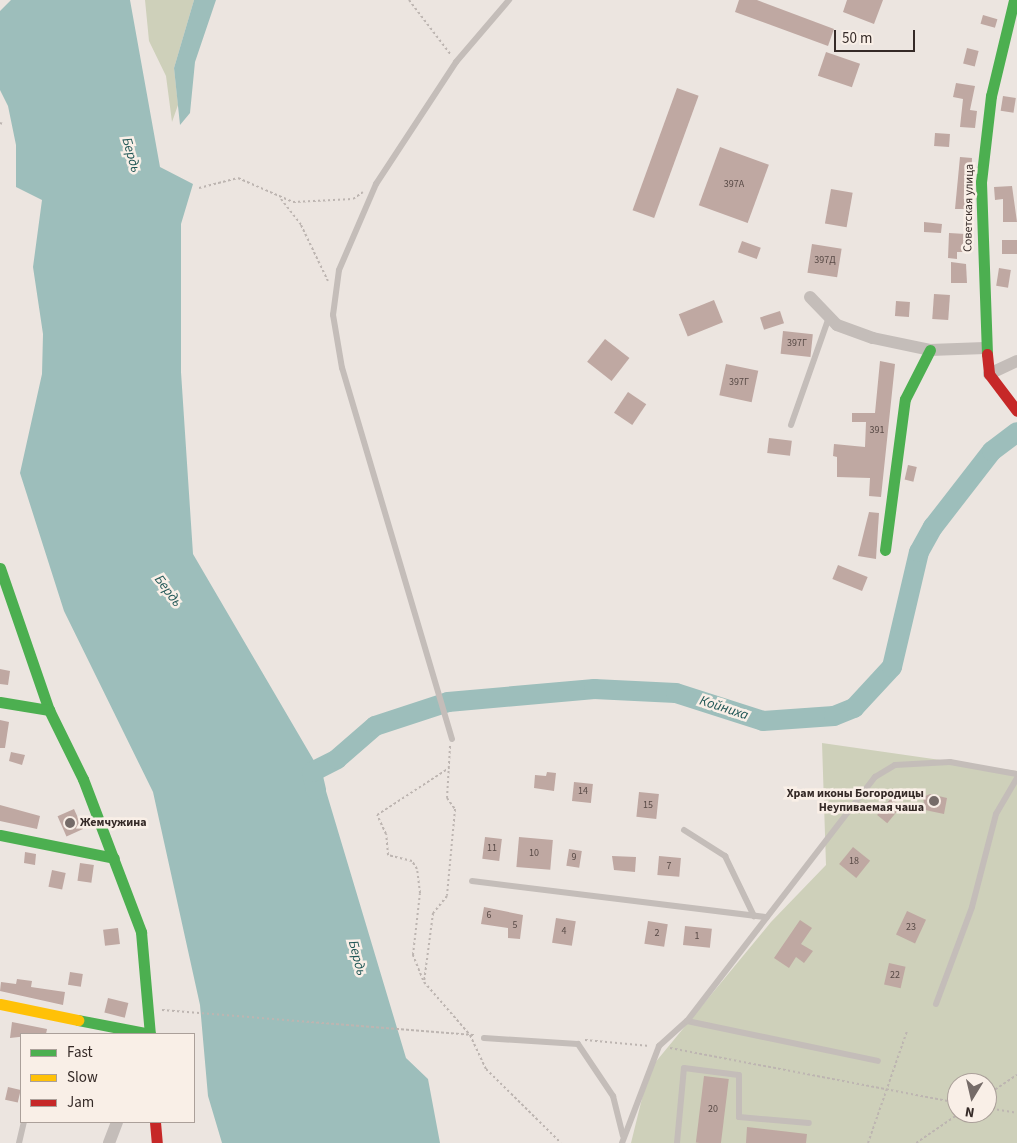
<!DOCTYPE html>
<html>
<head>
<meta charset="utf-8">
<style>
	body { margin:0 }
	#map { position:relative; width:1017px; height:1143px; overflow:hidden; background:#ece5e0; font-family:"Source Sans 3",sans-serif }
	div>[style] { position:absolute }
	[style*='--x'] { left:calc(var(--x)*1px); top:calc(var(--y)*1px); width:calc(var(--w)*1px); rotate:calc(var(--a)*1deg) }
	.green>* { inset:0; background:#ced0ba }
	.water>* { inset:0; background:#9dbebb }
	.river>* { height:20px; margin:-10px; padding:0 10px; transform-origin:10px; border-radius:10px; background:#9dbebb }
	.building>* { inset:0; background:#bfa8a2; transform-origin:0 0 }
	.path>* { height:2px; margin-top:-1px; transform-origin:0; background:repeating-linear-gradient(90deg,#bdb5b1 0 2.5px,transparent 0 5px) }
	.lane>* { height:6px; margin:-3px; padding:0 3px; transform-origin:3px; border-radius:3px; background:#c4bdb9 }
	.street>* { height:12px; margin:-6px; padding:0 6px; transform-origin:6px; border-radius:6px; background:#c4bdb9 }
	.fast>* { height:11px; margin:-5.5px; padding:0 5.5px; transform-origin:5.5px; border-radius:5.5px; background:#4caf50 }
	.slow>* { height:11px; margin:-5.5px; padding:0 5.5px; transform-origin:5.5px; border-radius:5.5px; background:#ffc107 }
	.jam>* { height:11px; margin:-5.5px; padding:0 5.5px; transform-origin:5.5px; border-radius:5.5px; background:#c62828 }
	.dots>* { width:14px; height:14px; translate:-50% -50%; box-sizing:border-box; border:2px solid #f9efe7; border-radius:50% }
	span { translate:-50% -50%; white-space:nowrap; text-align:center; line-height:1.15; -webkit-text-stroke:5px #f9efe7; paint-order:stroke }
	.number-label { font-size:10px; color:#584a46 }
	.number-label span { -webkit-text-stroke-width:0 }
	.street-label { font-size:12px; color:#352a27 }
	.poi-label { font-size:12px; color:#352a27; font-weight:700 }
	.right { translate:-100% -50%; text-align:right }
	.left { translate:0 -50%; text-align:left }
	.water-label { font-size:14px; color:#1e5554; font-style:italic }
	.legend { position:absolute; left:20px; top:1033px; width:175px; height:90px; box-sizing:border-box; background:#f9efe7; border:1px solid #aba09a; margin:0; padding:6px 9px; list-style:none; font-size:15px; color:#352a27 }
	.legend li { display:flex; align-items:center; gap:10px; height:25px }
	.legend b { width:25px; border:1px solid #aba09a }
	.north { position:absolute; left:947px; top:1073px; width:50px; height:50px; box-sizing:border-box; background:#f9efe7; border:1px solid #aba09a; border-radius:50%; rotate:189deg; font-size:14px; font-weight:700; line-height:20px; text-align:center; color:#352a27 }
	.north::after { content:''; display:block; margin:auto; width:18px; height:22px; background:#756b68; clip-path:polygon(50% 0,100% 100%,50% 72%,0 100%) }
	.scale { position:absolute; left:834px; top:30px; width:81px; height:22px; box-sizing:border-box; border:2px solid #352a27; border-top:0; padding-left:6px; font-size:15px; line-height:18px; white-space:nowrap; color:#352a27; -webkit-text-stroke:4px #f9efe7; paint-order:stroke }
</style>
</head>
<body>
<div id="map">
	<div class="green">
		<i style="clip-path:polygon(145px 0,194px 0,174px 68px,178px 105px,172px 122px,166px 76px,149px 41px)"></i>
		<i style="clip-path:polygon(evenodd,822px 743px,1017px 771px,1017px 1143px,631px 1143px,649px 1070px,771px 922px,826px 865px,822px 743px,957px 1083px,987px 1083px,987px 1113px,957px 1113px,957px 1083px)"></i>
	</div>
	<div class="water">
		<i style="clip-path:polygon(11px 0,130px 0,160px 167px,193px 184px,181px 224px,181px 372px,193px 554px,320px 771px,406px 1058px,428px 1079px,440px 1143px,222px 1143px,208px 1096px,200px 1005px,153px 792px,64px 611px,20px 473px,42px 374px,43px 334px,33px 267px,42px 200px,16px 187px,16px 145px,8px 106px,0 90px,0 11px)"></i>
		<i style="clip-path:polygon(194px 0,216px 0,195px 62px,190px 113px,180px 125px,174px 68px)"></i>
	</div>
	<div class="river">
		<i style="--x:316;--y:790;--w:18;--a:-103"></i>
		<i style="--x:312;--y:772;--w:28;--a:-27"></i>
		<i style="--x:337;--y:759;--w:50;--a:-41"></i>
		<i style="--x:375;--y:726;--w:77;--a:-18.2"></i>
		<i style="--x:448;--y:702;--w:147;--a:-5.1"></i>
		<i style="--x:594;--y:689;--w:82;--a:2.8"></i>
		<i style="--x:676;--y:693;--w:91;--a:17.8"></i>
		<i style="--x:763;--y:721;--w:71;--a:-4"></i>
		<i style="--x:834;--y:716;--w:22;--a:-22"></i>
		<i style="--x:854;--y:708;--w:56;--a:-47.2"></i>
		<i style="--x:892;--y:667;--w:118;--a:-76.8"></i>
		<i style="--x:919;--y:552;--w:29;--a:-61"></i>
		<i style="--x:933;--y:527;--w:96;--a:-52.2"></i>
		<i style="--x:992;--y:451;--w:31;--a:-37"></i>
	</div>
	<div class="building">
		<i style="clip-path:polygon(739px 0,757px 0,834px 29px,828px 46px,735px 12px)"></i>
		<i style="clip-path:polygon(847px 0,883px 0,874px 24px,843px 12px)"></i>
		<i style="left:983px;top:15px;width:15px;height:9px;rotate:16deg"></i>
		<i style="left:967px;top:48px;width:12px;height:16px;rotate:14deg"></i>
		<i style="left:826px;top:52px;width:36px;height:25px;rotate:19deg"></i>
		<i style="clip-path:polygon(956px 83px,975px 86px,970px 110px,977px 111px,975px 128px,960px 127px,963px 99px,953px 97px)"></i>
		<i style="left:677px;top:88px;width:23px;height:130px;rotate:20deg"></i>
		<i style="left:1003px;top:96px;width:13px;height:15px;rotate:9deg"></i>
		<i style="left:935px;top:133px;width:15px;height:13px;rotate:4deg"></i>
		<i style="left:720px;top:147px;width:52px;height:62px;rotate:20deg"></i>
		<i style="clip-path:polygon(960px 157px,972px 158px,970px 209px,955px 209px)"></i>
		<i style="clip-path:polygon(1012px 186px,1017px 222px,1003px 222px,1003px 199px,995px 200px,994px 187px)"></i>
		<i style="left:831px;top:189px;width:22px;height:35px;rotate:10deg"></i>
		<i style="clip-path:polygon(924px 222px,942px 224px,941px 233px,924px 232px)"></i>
		<i style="clip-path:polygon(949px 233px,966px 234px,966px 252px,957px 252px,957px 259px,948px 258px)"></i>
		<i style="left:1002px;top:240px;width:15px;height:14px"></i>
		<i style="left:742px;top:241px;width:20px;height:12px;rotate:20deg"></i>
		<i style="left:812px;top:244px;width:30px;height:29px;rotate:9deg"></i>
		<i style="clip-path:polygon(951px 262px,966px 264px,967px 283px,951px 283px)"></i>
		<i style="left:999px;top:268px;width:12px;height:18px;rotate:9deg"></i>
		<i style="left:934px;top:294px;width:16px;height:25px;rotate:4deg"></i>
		<i style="left:714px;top:300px;width:24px;height:38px;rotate:68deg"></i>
		<i style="left:896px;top:301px;width:14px;height:15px;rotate:4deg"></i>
		<i style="left:780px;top:311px;width:13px;height:21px;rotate:72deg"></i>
		<i style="left:783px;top:331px;width:30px;height:23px;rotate:6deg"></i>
		<i style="left:605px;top:339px;width:31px;height:29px;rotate:38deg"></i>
		<i style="clip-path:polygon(880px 361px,895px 364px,881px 497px,869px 496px,870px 478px,837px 477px,837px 457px,833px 456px,834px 444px,865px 447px,866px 422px,852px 422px,852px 413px,875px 413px)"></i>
		<i style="left:726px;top:364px;width:33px;height:32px;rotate:12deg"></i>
		<i style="left:628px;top:392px;width:22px;height:25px;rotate:34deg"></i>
		<i style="left:769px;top:438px;width:23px;height:15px;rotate:7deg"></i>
		<i style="left:908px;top:465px;width:9px;height:15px;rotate:13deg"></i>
		<i style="clip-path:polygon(869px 512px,879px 513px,876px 559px,858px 556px)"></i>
		<i style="left:838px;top:565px;width:32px;height:15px;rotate:22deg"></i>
		<i style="clip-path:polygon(0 669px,10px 671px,8px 685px,0 684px)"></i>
		<i style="clip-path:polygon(0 720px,9px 722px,5px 748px,0 748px)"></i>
		<i style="clip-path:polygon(11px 752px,25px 755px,22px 765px,9px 761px)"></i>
		<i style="clip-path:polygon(547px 772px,556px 773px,554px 791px,534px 788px,535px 775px,546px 776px)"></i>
		<i style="left:574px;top:782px;width:19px;height:19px;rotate:6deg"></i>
		<i style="left:639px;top:792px;width:20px;height:25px;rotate:6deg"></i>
		<i style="clip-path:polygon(930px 794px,947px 798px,944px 814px,925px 810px,923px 797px)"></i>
		<i style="left:891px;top:798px;width:13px;height:22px;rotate:39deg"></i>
		<i style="clip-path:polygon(0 805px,40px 816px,37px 829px,0 821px)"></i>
		<i style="left:74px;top:809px;width:22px;height:18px;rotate:66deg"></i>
		<i style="left:485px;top:837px;width:17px;height:22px;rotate:7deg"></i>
		<i style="left:519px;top:837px;width:34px;height:30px;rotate:5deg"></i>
		<i style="left:853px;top:847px;width:22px;height:22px;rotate:39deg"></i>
		<i style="left:569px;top:849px;width:13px;height:17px;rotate:9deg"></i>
		<i style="clip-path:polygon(25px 852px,36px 854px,35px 865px,24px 863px)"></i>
		<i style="clip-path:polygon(612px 856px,636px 857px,635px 872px,614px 870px)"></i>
		<i style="left:659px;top:856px;width:22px;height:19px;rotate:5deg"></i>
		<i style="left:80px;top:863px;width:14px;height:18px;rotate:8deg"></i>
		<i style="left:52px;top:870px;width:14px;height:17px;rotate:12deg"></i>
		<i style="clip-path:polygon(484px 907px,523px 915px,520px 939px,508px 938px,508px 928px,481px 924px)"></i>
		<i style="left:907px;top:911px;width:21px;height:26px;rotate:25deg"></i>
		<i style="left:556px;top:918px;width:20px;height:25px;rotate:9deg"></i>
		<i style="clip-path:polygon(800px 920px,812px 928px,801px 944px,813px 951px,804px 963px,796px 957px,789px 968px,774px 958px)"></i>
		<i style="left:648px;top:921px;width:20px;height:23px;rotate:9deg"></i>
		<i style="left:685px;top:926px;width:27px;height:19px;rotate:6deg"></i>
		<i style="left:118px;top:928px;width:16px;height:15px;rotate:83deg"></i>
		<i style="left:889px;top:963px;width:17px;height:22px;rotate:13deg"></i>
		<i style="left:70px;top:972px;width:13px;height:13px;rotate:9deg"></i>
		<i style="clip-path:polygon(17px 979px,32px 981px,31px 987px,65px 992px,63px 1005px,0 991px,1px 982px,16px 984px)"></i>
		<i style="left:108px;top:998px;width:21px;height:15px;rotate:14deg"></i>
		<i style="clip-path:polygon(12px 1022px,47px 1029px,46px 1034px,10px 1038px)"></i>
		<i style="left:704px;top:1076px;width:25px;height:67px;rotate:7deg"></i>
		<i style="left:8px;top:1087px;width:13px;height:13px;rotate:13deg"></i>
		<i style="clip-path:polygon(747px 1127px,807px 1134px,806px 1143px,746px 1143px)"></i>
	</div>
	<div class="path">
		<i style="--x:409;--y:0;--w:69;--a:52.6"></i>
		<i style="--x:0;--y:123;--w:3;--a:18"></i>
		<i style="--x:199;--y:188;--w:40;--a:-14.4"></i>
		<i style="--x:238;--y:178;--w:60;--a:23.6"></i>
		<i style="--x:293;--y:202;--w:60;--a:-2.9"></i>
		<i style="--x:353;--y:199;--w:12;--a:-35"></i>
		<i style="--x:281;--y:199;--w:33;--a:52"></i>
		<i style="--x:301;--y:225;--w:62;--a:64.3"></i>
		<i style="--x:450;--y:746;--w:52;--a:93.3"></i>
		<i style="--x:447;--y:798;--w:14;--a:54"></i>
		<i style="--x:455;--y:809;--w:87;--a:95.3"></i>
		<i style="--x:447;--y:896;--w:22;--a:129"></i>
		<i style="--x:433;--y:913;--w:70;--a:97.4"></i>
		<i style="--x:424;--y:982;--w:70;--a:49"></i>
		<i style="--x:470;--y:1035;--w:38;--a:65"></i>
		<i style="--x:486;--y:1069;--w:105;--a:44.6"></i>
		<i style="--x:423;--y:980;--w:27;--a:-112"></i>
		<i style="--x:413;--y:955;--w:62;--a:-83.6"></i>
		<i style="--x:420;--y:893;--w:24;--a:-97"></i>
		<i style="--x:417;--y:869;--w:9;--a:-122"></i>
		<i style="--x:412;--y:861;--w:25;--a:-166"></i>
		<i style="--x:388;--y:855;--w:21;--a:-95"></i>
		<i style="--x:386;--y:834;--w:21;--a:-115"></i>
		<i style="--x:377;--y:815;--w:86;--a:-33.1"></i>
		<i style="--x:162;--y:1010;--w:315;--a:4.6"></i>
		<i style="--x:585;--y:1040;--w:65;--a:5.3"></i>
		<i style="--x:670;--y:1048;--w:292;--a:10.8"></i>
		<i style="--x:987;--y:1095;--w:36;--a:-34"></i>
		<i style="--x:987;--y:1108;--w:30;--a:9"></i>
		<i style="--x:868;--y:1143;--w:119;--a:-70.8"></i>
		<i style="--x:916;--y:1143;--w:53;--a:-34.3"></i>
	</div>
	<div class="lane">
		<i style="--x:791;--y:425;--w:114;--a:-70.6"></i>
		<i style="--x:452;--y:739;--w:387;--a:-106.5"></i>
		<i style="--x:342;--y:368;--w:54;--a:-99.6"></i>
		<i style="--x:333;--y:315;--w:45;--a:-82.4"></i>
		<i style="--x:339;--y:270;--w:94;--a:-66.7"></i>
		<i style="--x:376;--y:184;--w:146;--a:-56.7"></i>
		<i style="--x:456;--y:62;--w:82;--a:-49.5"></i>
		<i style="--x:684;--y:830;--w:49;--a:32.4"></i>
		<i style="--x:725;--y:856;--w:67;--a:64.2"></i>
		<i style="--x:472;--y:881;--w:297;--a:7"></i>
		<i style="--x:936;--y:1004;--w:103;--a:-69.6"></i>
		<i style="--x:972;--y:907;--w:96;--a:-75.5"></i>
		<i style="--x:996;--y:814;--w:42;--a:-59.7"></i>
		<i style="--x:687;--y:1021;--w:195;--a:11.8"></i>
		<i style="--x:484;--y:1038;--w:94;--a:3.7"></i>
		<i style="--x:578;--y:1044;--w:63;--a:56.1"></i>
		<i style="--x:613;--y:1096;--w:41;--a:76"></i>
		<i style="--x:19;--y:1143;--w:22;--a:-77"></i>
		<i style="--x:622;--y:1143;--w:104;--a:-69.1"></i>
		<i style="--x:659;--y:1046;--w:38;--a:-42"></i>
		<i style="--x:687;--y:1021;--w:308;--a:-52.4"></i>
		<i style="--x:875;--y:777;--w:23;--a:-31"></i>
		<i style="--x:895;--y:765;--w:55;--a:-3.1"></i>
		<i style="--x:950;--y:762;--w:68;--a:10.2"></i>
		<i style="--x:677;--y:1143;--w:75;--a:-84.7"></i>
		<i style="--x:684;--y:1068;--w:55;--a:7.3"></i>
		<i style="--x:739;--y:1075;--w:42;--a:90"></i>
		<i style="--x:739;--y:1117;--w:70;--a:4.9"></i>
	</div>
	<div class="street">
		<i style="--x:810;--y:297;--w:39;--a:46"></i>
		<i style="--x:837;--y:325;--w:38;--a:20"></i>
		<i style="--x:873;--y:338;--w:58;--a:11.9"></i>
		<i style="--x:930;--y:350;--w:55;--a:-2.1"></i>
		<i style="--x:989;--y:374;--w:31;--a:-25"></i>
		<i style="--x:109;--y:1143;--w:22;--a:-69"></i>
	</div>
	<div class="fast">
		<i style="--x:987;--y:354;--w:172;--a:-92"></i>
		<i style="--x:981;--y:182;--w:87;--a:-83.4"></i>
		<i style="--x:991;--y:96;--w:99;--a:-76.5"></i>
		<i style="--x:885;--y:550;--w:152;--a:-82.5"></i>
		<i style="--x:905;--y:399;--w:55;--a:-63"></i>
		<i style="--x:0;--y:568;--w:150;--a:71"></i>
		<i style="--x:49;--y:710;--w:77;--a:63.8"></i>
		<i style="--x:83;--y:779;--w:164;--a:69.2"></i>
		<i style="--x:141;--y:932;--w:102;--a:85"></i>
		<i style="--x:150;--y:1034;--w:73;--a:-169"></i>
		<i style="--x:0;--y:702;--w:50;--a:9.3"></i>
		<i style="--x:0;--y:835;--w:116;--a:11.4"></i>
	</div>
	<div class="slow">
		<i style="--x:0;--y:1004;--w:80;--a:11.6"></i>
	</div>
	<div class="jam">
		<i style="--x:987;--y:354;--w:20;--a:84"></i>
		<i style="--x:989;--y:374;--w:46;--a:52.9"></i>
		<i style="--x:155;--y:1122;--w:21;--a:85"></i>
	</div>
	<div class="dots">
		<i style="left:934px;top:801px;background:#756b68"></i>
		<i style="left:70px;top:823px;background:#756b68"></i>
	</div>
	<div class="number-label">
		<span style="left:734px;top:185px">397А</span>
		<span style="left:825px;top:261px">397Д</span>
		<span style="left:797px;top:344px">397Г</span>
		<span style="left:739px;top:383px">397Г</span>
		<span style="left:877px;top:431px">391</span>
		<span style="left:583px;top:792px">14</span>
		<span style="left:648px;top:806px">15</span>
		<span style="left:492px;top:849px">11</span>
		<span style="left:534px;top:854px">10</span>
		<span style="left:574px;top:858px">9</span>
		<span style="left:854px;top:862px">18</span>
		<span style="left:669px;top:867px">7</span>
		<span style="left:489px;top:916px">6</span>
		<span style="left:515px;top:926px">5</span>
		<span style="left:911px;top:928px">23</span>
		<span style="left:564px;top:932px">4</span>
		<span style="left:657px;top:934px">2</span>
		<span style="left:697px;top:937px">1</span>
		<span style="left:895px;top:976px">22</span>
		<span style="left:713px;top:1110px">20</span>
	</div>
	<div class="street-label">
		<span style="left:969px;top:208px;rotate:-89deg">Советская улица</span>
	</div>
	<div class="poi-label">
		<span class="right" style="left:924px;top:801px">Храм иконы Богородицы<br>Неупиваемая чаша</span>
		<span class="left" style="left:80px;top:823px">Жемчужина</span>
	</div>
	<div class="water-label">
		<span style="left:131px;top:155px;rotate:74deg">Бердь</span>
		<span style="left:168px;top:591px;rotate:54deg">Бердь</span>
		<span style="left:724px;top:708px;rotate:18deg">Койниха</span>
		<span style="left:357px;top:958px;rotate:76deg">Бердь</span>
	</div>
	<ul class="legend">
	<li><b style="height:6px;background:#4caf50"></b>Fast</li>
	<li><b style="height:6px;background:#ffc107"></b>Slow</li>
	<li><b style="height:6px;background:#c62828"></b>Jam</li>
	</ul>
	<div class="north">N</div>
	<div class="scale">50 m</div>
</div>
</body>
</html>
